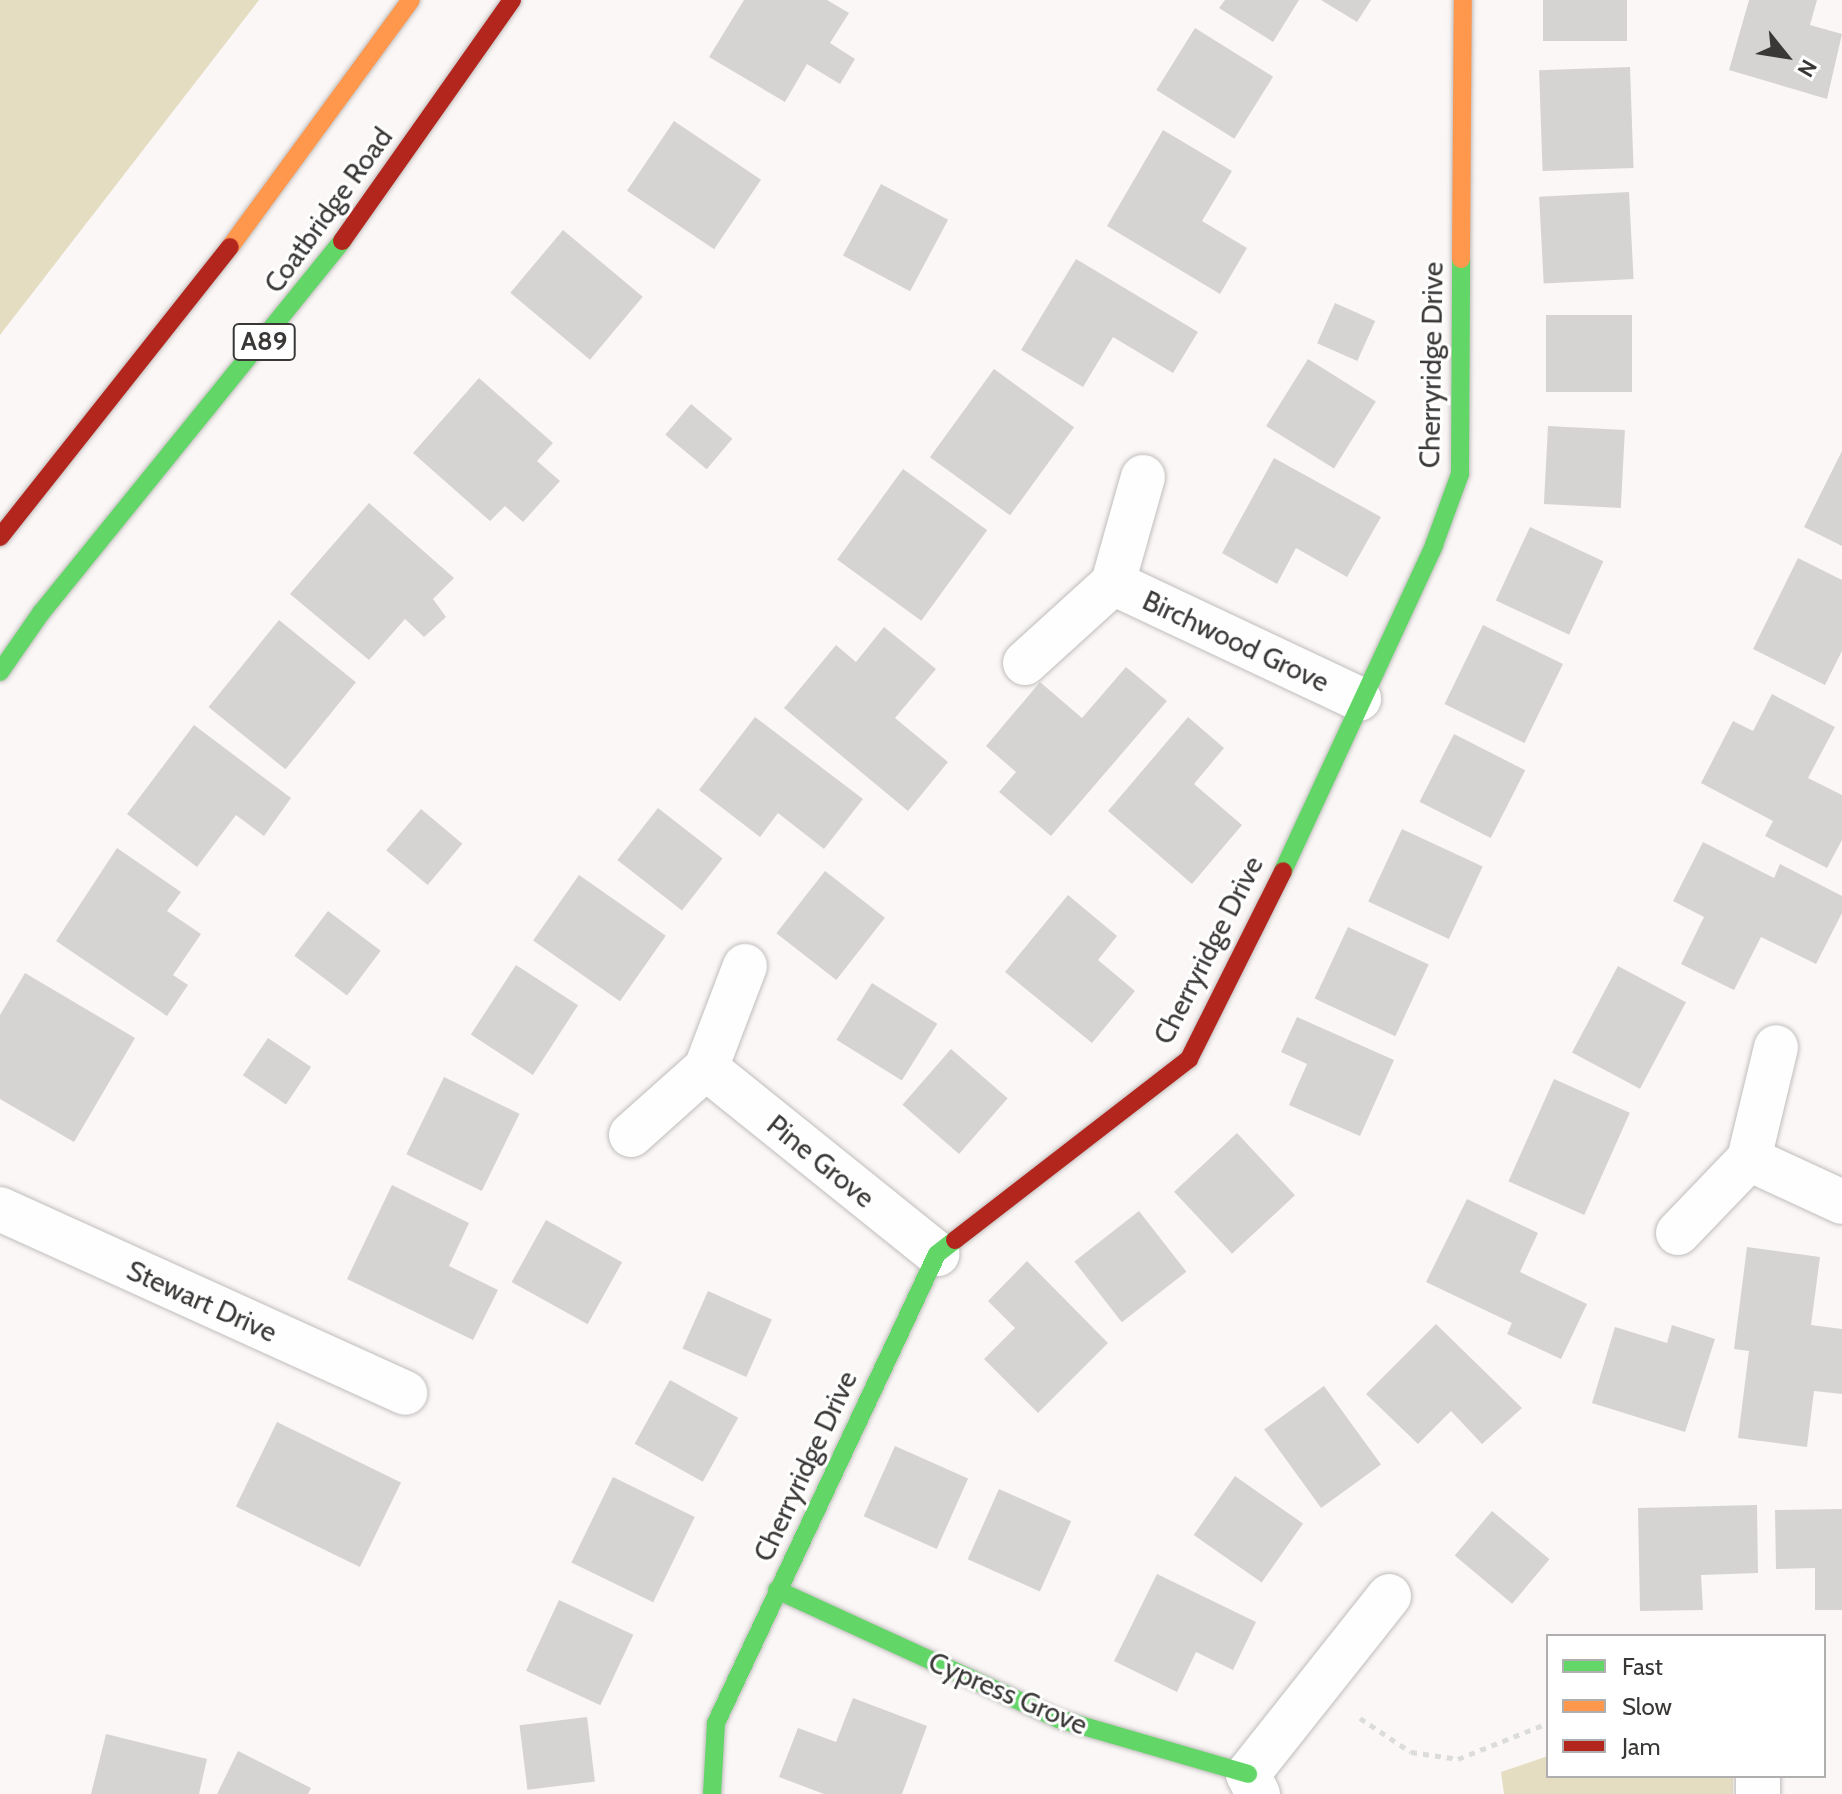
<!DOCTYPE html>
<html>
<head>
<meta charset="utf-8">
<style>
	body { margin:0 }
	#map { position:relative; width:1842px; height:1794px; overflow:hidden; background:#faf7f6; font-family:Cabin,sans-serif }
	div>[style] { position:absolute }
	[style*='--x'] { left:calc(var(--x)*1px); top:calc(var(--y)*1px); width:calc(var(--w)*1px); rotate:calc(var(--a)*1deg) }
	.green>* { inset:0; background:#e5ddc2 }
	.building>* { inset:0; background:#d6d4d3; transform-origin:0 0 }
	.path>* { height:5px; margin-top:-2.5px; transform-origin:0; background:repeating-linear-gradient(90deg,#dcdcdc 0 6px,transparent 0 12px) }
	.roads { filter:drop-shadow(0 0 2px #c0bdbc) drop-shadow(0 0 2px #c0bdbc) }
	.street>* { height:44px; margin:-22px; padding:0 22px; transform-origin:22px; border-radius:22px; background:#fefefe }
	.fast>* { height:18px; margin:-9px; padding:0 9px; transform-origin:9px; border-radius:9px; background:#63d668 }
	.slow>* { height:18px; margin:-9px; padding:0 9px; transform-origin:9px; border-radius:9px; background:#ff974d }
	.jam>* { height:18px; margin:-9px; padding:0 9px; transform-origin:9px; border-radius:9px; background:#b3261e }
	span { translate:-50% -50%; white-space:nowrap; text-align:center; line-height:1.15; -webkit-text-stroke:6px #fff; paint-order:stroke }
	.shield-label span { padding:2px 6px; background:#fff; border:2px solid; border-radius:6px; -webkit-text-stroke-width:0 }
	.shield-label { font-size:26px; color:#3a3837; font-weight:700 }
	.street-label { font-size:28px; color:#3a3837 }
	.legend { position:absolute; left:1546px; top:1634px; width:280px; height:144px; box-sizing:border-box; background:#fff; border:2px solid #b0afaf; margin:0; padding:10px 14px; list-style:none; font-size:24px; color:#3a3837 }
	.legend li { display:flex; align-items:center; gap:16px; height:40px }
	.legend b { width:40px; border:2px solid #b0afaf }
	.north { position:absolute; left:1746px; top:16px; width:80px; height:80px; -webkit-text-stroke:6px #fff; paint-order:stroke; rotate:120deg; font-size:22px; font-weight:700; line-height:32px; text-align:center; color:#3a3837 }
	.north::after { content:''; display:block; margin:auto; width:28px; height:36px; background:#3a3837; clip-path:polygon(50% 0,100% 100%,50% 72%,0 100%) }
</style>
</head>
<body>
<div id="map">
	<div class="green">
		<i style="clip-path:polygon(0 0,259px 0,0 335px)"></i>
		<i style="clip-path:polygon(1548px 1756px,1548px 1776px,1733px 1776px,1733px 1794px,1504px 1794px,1501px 1772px)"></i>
	</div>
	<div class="building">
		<i style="clip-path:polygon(744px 0,827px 0,849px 13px,830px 43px,855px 59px,840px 84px,807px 64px,785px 102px,709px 57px)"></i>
		<i style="clip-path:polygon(1225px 0,1299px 0,1273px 42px,1219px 8px)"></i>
		<i style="clip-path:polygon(1321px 0,1371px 0,1357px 22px)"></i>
		<i style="left:1543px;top:0;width:84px;height:41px"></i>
		<i style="clip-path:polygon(1749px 0,1817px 0,1810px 25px,1842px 34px,1827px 99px,1729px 70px)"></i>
		<i style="left:1195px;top:28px;width:92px;height:73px;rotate:32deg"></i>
		<i style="left:1630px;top:67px;width:101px;height:91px;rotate:88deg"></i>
		<i style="left:674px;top:121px;width:105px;height:84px;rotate:34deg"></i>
		<i style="clip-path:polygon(1163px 130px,1232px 171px,1202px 221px,1247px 248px,1220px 294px,1107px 226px)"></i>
		<i style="left:881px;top:184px;width:76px;height:81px;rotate:28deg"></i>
		<i style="left:1629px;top:192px;width:87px;height:90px;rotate:87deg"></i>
		<i style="left:563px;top:230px;width:104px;height:82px;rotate:40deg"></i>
		<i style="clip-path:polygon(1076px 259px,1198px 332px,1173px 373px,1113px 337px,1083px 387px,1021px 350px)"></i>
		<i style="left:1335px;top:303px;width:44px;height:44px;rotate:24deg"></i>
		<i style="left:1546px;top:315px;width:86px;height:77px"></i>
		<i style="left:1308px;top:359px;width:80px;height:79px;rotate:32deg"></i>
		<i style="left:994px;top:369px;width:99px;height:109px;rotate:36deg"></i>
		<i style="clip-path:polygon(479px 378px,553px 443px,537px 461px,560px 481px,523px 522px,505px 506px,490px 521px,413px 453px)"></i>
		<i style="left:691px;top:404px;width:54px;height:40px;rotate:40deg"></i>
		<i style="left:1548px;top:426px;width:77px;height:78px;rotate:3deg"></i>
		<i style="clip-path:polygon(1842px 451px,1842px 546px,1804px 527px)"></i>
		<i style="clip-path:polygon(1274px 458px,1381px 517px,1347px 577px,1296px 548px,1277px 584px,1222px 553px)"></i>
		<i style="left:903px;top:469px;width:104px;height:112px;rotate:36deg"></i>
		<i style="clip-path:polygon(369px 503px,454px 578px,433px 599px,446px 617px,424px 637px,405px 619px,369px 660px,290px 594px)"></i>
		<i style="left:1530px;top:527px;width:81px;height:81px;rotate:25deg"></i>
		<i style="clip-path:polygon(1798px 558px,1842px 580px,1842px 651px,1825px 685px,1753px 649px)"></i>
		<i style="left:279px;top:620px;width:99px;height:112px;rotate:39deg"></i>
		<i style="left:1483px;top:625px;width:89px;height:88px;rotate:26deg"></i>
		<i style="clip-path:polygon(884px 627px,936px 669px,895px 718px,948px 762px,908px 811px,784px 708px,836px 645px,856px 662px)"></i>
		<i style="clip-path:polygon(1126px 667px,1167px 701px,1051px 836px,999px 792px,1016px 772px,986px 746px,1040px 682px,1082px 718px)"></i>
		<i style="clip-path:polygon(1772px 694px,1835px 727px,1808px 778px,1842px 795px,1842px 840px,1827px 868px,1765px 836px,1773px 821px,1701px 783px,1733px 721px,1753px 731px)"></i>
		<i style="clip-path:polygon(755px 717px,863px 799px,824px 849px,778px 813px,760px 837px,699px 790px)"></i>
		<i style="clip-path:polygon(1188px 717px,1224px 748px,1194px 784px,1242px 825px,1192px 884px,1108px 811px)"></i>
		<i style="clip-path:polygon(194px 725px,291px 798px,264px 836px,236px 815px,197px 867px,127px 814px)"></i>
		<i style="left:1454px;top:734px;width:80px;height:76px;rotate:27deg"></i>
		<i style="left:658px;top:808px;width:82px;height:66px;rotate:38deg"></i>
		<i style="left:421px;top:809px;width:54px;height:54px;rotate:40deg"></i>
		<i style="left:1402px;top:829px;width:89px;height:80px;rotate:25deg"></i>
		<i style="clip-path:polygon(1703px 842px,1774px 878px,1780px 864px,1842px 896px,1842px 913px,1816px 964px,1761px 937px,1734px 990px,1681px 964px,1704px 917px,1673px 901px)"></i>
		<i style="clip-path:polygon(117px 848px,181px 892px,167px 911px,201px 934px,173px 975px,188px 985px,167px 1016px,56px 941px)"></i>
		<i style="left:825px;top:871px;width:76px;height:79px;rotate:38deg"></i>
		<i style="left:579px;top:875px;width:106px;height:80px;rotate:35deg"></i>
		<i style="clip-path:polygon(1068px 895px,1117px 936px,1098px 960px,1135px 991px,1092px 1043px,1005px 972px)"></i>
		<i style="left:328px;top:911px;width:66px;height:56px;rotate:37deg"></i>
		<i style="left:1348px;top:927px;width:89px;height:79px;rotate:25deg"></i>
		<i style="left:516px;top:965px;width:74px;height:83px;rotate:33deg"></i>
		<i style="left:1618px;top:966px;width:77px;height:98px;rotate:28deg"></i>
		<i style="clip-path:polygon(25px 973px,135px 1038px,74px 1142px,0 1099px,0 1015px)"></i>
		<i style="left:872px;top:983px;width:77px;height:67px;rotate:32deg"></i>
		<i style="clip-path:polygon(1297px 1017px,1394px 1060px,1360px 1136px,1289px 1105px,1307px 1064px,1281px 1052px)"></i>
		<i style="left:268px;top:1038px;width:52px;height:45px;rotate:34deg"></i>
		<i style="left:951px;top:1049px;width:75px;height:74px;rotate:41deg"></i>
		<i style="left:444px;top:1077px;width:84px;height:86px;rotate:26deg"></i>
		<i style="left:1554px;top:1079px;width:83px;height:112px;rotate:24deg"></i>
		<i style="left:1237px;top:1133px;width:85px;height:86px;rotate:47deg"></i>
		<i style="clip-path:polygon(392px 1185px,469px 1223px,449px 1266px,498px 1290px,473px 1340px,347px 1279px)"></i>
		<i style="clip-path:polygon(1467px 1199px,1538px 1233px,1520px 1272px,1587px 1304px,1561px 1359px,1507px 1334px,1512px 1323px,1426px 1282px)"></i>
		<i style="left:1139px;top:1211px;width:77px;height:82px;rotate:52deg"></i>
		<i style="left:546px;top:1220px;width:87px;height:71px;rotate:29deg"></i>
		<i style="clip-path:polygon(1747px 1247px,1820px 1257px,1811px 1325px,1842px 1329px,1842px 1394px,1814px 1391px,1807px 1447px,1738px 1438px,1749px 1351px,1734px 1349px)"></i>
		<i style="clip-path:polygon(1027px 1261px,1108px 1343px,1038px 1413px,984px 1359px,1015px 1328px,988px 1301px)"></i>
		<i style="left:708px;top:1291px;width:70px;height:63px;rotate:24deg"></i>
		<i style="clip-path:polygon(1436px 1324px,1522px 1408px,1482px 1444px,1451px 1411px,1418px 1444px,1366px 1394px)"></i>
		<i style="clip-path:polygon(1672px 1325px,1715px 1339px,1685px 1432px,1592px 1403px,1615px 1327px,1667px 1343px)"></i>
		<i style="left:670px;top:1380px;width:78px;height:73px;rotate:29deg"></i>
		<i style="left:1324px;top:1386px;width:97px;height:74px;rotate:54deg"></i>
		<i style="left:277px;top:1422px;width:138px;height:94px;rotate:26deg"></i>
		<i style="left:895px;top:1446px;width:80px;height:77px;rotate:24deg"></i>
		<i style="left:1235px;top:1476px;width:83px;height:72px;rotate:35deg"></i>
		<i style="left:613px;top:1477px;width:91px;height:95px;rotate:26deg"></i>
		<i style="left:999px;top:1489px;width:79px;height:77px;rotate:24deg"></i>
		<i style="clip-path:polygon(1757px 1505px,1758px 1573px,1701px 1575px,1703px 1610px,1640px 1611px,1638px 1508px)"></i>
		<i style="clip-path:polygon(1842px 1509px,1842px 1610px,1815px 1610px,1815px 1568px,1776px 1569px,1775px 1510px)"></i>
		<i style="left:1492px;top:1511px;width:75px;height:58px;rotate:40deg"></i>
		<i style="clip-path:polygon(1157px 1574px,1256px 1622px,1233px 1670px,1196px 1652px,1177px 1692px,1114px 1661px)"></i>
		<i style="left:559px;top:1600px;width:82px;height:78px;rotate:25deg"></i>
		<i style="clip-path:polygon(853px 1698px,927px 1726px,902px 1794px,824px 1794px,779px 1777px,798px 1728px,836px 1742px)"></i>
		<i style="left:587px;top:1717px;width:65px;height:68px;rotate:83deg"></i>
		<i style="clip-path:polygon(106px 1734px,207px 1759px,199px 1794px,91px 1794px)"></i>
		<i style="clip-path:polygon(238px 1751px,311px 1788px,308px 1794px,217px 1794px)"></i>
	</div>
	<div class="path">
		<i style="--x:1360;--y:1718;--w:61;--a:33.7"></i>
		<i style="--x:1411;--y:1752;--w:48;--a:8.5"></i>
		<i style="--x:1458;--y:1759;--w:97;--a:-21.8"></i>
	</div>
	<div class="roads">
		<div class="street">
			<i style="--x:1143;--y:477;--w:110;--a:105.8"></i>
			<i style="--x:1113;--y:583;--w:272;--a:25.2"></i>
			<i style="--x:1025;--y:663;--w:119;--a:-42.3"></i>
			<i style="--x:745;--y:966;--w:109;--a:110.9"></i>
			<i style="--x:706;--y:1068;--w:297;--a:38.8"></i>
			<i style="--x:631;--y:1135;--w:101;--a:-41.8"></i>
			<i style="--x:1749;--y:1159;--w:102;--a:24.8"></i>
			<i style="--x:0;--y:1209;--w:445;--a:24.4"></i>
			<i style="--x:1678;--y:1233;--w:103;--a:-46.2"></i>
			<i style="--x:1749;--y:1159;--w:115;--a:-76.4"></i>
			<i style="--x:1758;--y:1776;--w:18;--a:90"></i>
			<i style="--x:1258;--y:1794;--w:22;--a:-117"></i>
			<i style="--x:1248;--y:1774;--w:227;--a:-51.6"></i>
		</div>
		<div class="fast">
			<i style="--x:0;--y:672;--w:72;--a:-55.2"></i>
			<i style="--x:41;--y:613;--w:479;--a:-51"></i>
			<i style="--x:1283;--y:871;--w:359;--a:-65.1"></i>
			<i style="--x:1434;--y:545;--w:76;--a:-69.9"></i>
			<i style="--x:1460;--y:474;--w:215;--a:-89.7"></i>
			<i style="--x:777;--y:1590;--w:310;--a:24.6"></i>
			<i style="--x:1059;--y:1719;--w:197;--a:16.2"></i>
			<i style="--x:712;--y:1794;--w:71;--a:-86.8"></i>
			<i style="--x:716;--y:1723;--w:518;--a:-64.77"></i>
			<i style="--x:937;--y:1254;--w:23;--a:-38"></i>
		</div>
		<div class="slow">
			<i style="--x:230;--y:247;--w:306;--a:-53.8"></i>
			<i style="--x:1461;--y:259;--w:259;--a:-89.6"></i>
		</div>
		<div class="jam">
			<i style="--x:342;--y:241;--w:295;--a:-54.8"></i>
			<i style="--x:0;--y:537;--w:370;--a:-51.6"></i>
			<i style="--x:955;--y:1240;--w:296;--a:-37.7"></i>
			<i style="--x:1189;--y:1059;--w:210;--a:-63.4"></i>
		</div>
	</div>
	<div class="shield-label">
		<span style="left:264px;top:342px">A89</span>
	</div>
	<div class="street-label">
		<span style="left:328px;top:210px;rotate:-54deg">Coatbridge Road</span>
		<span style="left:1431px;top:365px;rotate:-89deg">Cherryridge Drive</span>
		<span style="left:1236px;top:641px;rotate:25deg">Birchwood Grove</span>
		<span style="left:1208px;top:950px;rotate:-63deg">Cherryridge Drive</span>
		<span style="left:821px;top:1161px;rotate:39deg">Pine Grove</span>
		<span style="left:202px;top:1301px;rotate:24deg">Stewart Drive</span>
		<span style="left:805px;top:1466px;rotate:-65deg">Cherryridge Drive</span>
		<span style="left:1008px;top:1693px;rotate:23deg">Cypress Grove</span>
	</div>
	<ul class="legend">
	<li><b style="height:10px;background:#63d668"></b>Fast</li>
	<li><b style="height:10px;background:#ff974d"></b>Slow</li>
	<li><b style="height:10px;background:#b3261e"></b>Jam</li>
	</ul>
	<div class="north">N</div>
</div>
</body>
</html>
